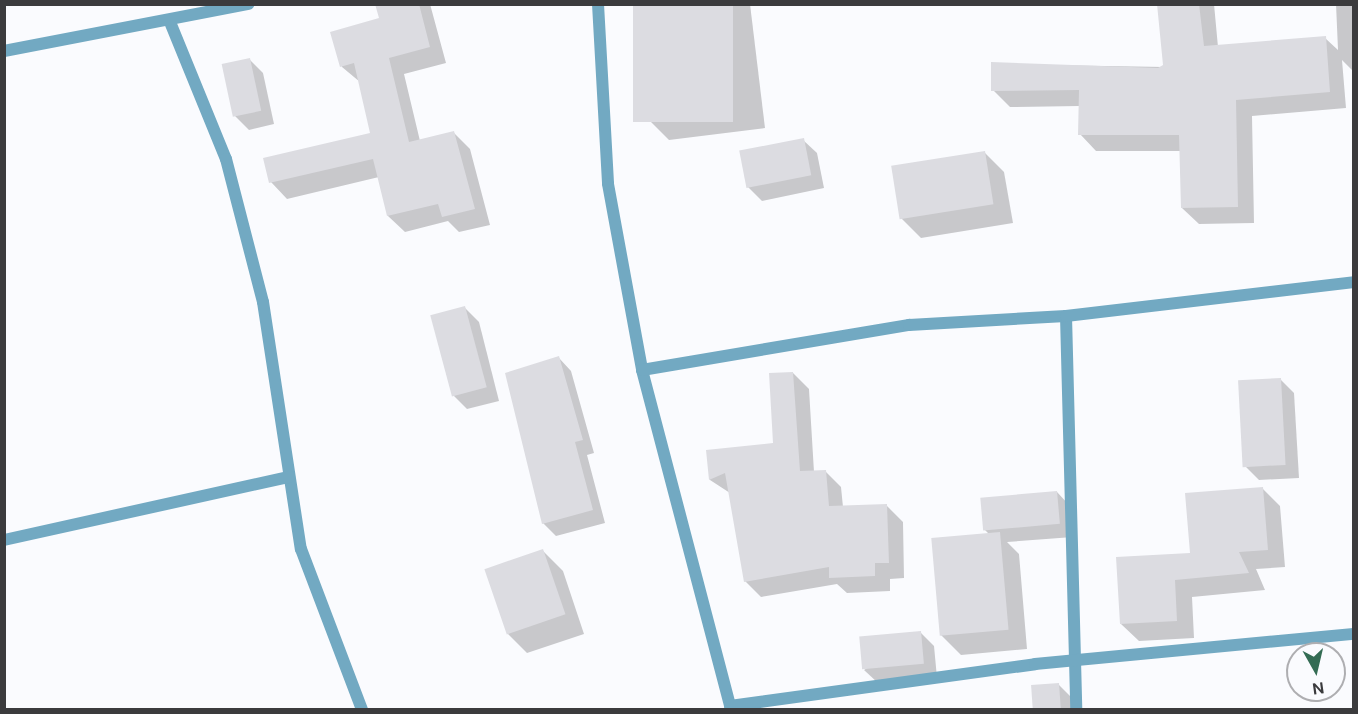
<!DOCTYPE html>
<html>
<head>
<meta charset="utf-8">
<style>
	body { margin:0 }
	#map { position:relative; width:1358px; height:714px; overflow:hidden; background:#fafbfe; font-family:"DM Sans",sans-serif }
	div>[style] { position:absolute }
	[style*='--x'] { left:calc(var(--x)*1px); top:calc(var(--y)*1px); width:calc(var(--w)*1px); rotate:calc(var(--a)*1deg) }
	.shadow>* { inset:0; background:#0003 }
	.building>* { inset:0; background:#dcdce1; transform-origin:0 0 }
	.street>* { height:12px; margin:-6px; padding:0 6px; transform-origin:6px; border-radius:6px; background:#72a9c2 }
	span { translate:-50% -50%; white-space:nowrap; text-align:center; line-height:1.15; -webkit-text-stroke:6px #fafbfe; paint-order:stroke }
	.frame { position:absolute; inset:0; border:6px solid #3b3b3d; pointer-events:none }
	.north { position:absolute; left:1286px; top:642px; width:60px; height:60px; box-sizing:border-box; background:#fafbfe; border:2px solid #aeaeb1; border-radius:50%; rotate:172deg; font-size:16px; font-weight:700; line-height:24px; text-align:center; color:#3b3b3d }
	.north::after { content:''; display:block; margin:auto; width:21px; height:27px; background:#346c54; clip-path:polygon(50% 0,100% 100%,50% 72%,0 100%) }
</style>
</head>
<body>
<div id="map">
	<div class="shadow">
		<i style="clip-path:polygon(377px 4px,430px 4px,446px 63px,404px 74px,420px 141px,454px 133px,470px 149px,490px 225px,459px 232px,448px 221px,405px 232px,388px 216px,379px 177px,287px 199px,271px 182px,372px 134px,360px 82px,342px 67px,332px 33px,381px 19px)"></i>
		<i style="clip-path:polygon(635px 4px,750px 4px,765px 128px,669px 140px,649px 120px)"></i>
		<i style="clip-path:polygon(1158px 4px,1214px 4px,1218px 47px,1325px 38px,1338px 50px,1336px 4px,1354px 4px,1354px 72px,1342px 60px,1346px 108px,1252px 116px,1254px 223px,1199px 224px,1182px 208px,1181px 151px,1096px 151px,1080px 134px,1080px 106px,1010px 107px,993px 90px,993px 64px,1165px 67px)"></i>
		<i style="clip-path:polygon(249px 59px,263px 73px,274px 124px,249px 130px,235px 116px)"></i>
		<i style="clip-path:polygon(803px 140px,817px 153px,824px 188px,762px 201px,748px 187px)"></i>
		<i style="clip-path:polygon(984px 152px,1004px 172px,1013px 223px,921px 238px,901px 218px)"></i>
		<i style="clip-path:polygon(465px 308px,479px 322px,499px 401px,467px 409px,453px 395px)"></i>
		<i style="clip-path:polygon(559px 358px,571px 371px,594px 453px,587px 455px,605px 523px,556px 536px,543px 523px)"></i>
		<i style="clip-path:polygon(793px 373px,809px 389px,814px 472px,825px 471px,841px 487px,843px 507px,887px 506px,903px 522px,904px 578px,890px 579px,890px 591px,847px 593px,837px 584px,761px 597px,745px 581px,730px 493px,710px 480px,707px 451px,775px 444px)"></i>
		<i style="clip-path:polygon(1280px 379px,1294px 393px,1299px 478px,1259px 480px,1245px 466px)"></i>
		<i style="clip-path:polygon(1262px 488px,1280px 506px,1285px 567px,1256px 569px,1265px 590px,1192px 597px,1194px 638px,1139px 641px,1121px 624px)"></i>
		<i style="clip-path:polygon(1057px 492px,1070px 506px,1073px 537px,1007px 542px,1019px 554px,1027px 649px,961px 655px,941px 635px,990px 535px,984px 529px)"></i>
		<i style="clip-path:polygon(543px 551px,563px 571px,584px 634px,527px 653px,507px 633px)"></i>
		<i style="clip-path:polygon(920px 632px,934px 646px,937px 678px,878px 683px,864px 670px)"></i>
		<i style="clip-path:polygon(1059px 685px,1073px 699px,1073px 710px,1034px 710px)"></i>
	</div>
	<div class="building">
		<i style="clip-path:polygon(375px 4px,419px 4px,430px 47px,389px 58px,409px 142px,454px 131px,475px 209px,442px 217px,438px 204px,387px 216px,373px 159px,269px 183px,263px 158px,370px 133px,354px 63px,340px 67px,330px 32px,379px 18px)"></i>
		<i style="left:633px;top:4px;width:100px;height:118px"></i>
		<i style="clip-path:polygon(1157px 4px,1199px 4px,1204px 46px,1326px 36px,1330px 92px,1236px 100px,1238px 207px,1181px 208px,1179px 135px,1078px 135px,1079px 90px,991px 91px,991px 62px,1158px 68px,1163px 65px)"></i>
		<i style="left:250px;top:58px;width:54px;height:29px;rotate:78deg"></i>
		<i style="left:804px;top:138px;width:38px;height:66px;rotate:79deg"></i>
		<i style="left:985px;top:151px;width:54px;height:95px;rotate:81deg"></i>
		<i style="left:465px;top:306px;width:84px;height:36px;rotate:75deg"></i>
		<i style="clip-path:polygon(559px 356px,583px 440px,575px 442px,593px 510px,542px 524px,505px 373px)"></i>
		<i style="clip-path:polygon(793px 372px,800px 471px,826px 470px,829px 506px,887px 504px,889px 563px,875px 563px,875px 576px,829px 578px,829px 567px,744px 582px,725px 473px,709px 480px,706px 450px,773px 443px,769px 373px)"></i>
		<i style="left:1281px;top:378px;width:87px;height:43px;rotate:87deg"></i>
		<i style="clip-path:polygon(1263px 487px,1268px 550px,1239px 552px,1249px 573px,1175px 580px,1177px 621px,1120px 624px,1116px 557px,1190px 553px,1185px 493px)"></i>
		<i style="left:1057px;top:491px;width:33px;height:77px;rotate:85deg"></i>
		<i style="left:1000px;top:532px;width:98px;height:69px;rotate:85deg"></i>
		<i style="left:543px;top:549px;width:69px;height:62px;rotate:71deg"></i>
		<i style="left:921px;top:631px;width:33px;height:62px;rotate:85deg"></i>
		<i style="left:1059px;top:683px;width:27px;height:28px;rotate:86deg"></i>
	</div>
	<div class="street">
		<i style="--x:598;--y:4;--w:180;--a:86.8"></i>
		<i style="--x:608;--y:184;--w:189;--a:79.6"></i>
		<i style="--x:642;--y:370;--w:351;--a:75.3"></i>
		<i style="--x:170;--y:22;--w:148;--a:67.8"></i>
		<i style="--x:226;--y:159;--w:148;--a:75.5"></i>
		<i style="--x:263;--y:302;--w:250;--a:81.3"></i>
		<i style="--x:301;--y:549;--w:172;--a:69.2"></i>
		<i style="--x:4;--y:51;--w:249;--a:-10.9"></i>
		<i style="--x:1066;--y:316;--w:394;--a:88.5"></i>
		<i style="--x:642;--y:370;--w:271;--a:-9.6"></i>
		<i style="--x:909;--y:325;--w:157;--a:-3.3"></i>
		<i style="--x:1066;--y:316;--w:290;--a:-6.7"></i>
		<i style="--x:4;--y:540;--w:292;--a:-12.5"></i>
		<i style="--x:730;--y:706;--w:308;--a:-7.8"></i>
		<i style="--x:1035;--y:664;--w:320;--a:-5.4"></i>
	</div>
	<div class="frame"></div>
	<div class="north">N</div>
</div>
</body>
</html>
